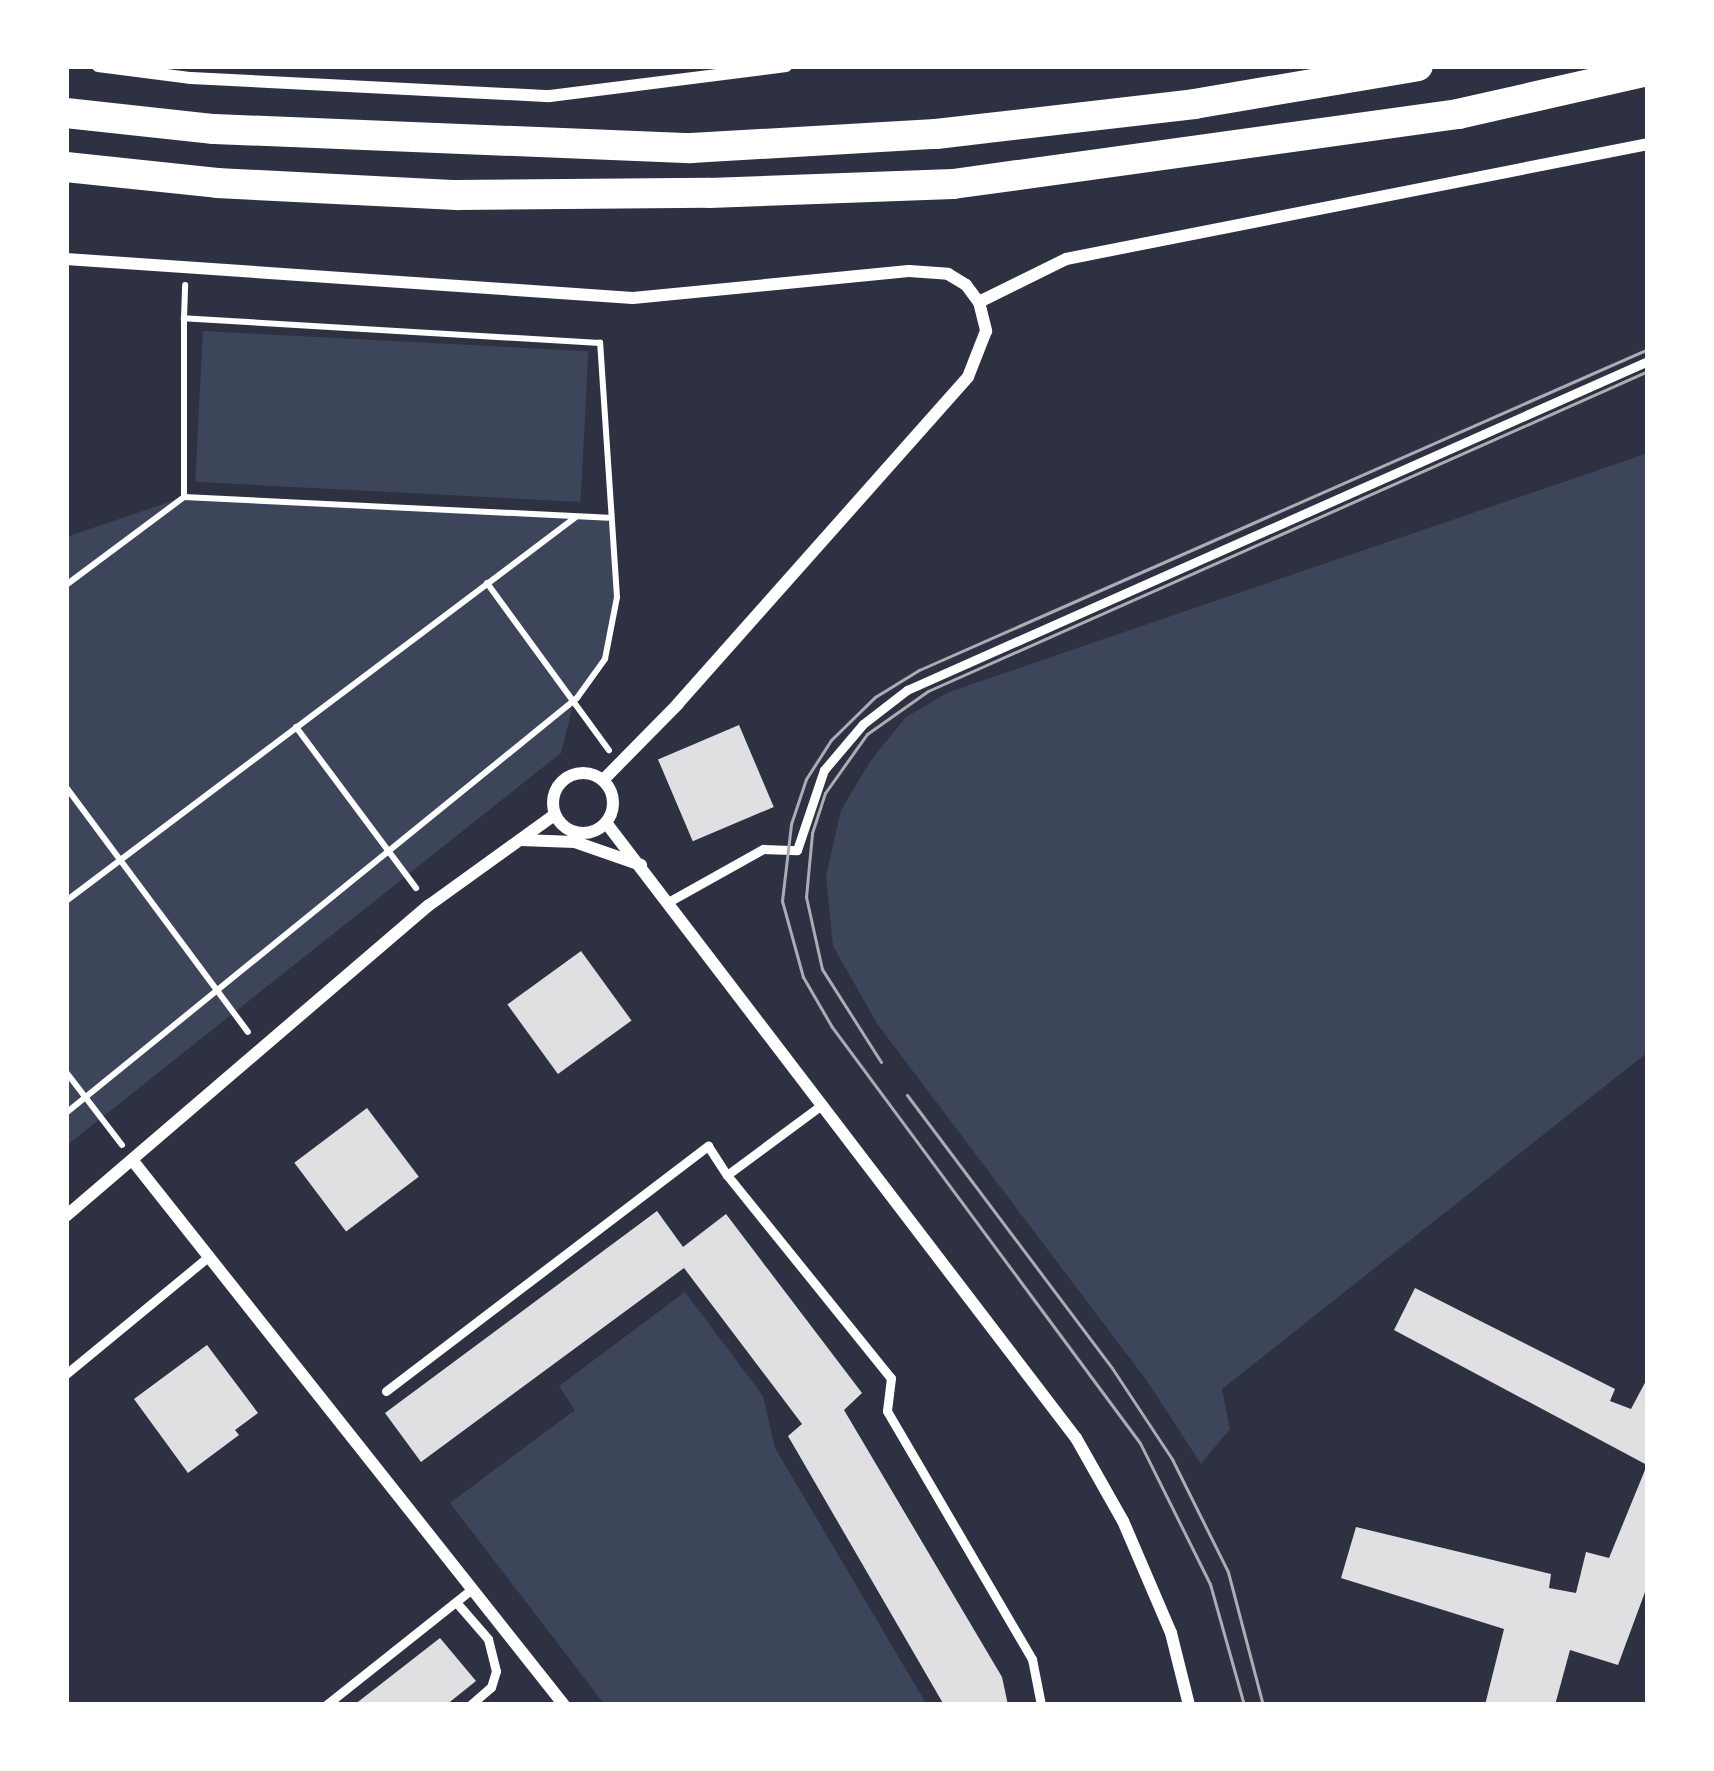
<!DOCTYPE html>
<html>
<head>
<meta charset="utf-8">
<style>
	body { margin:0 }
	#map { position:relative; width:1714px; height:1771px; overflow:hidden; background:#2d3142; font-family:Barlow,sans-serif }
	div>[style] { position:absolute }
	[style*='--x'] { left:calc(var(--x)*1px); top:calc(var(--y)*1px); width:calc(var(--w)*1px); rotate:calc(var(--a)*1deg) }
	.green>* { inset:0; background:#3c4559; transform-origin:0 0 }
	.building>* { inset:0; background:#e0e0e3; transform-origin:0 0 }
	.path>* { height:6px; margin:-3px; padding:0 3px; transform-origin:3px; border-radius:3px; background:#fff }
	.service>* { height:9px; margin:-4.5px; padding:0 4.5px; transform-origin:4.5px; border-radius:4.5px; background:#fff }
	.minor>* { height:12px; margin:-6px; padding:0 6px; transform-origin:6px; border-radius:6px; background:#fff }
	.minor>.ring { margin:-6px; padding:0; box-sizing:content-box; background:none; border:12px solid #fff; border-radius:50% }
	.motorway>* { height:30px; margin:-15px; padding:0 15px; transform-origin:15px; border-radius:15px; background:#fff }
	.tram>* { height:3px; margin:-1.5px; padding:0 1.5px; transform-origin:1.5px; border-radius:1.5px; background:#abadb3 }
	span { translate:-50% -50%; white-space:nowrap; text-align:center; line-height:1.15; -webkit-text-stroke:9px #fff; paint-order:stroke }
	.frame { position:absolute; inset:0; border:69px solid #fff; pointer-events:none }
</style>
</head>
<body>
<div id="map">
	<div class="green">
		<i style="left:203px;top:331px;width:386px;height:151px;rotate:3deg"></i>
		<i style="clip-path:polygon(1648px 453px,1648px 1052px,1222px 1389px,1230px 1429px,1201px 1464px,1147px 1381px,878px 1025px,833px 946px,826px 876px,841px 810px,871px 760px,906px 717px,949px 692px)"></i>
		<i style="clip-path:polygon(184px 497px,608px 518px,617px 597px,605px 659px,574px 701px,561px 753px,66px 1146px,66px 537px)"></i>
		<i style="clip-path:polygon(685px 1292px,763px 1396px,775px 1448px,927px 1705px,605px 1705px,450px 1503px,575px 1410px,559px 1386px)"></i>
	</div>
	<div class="building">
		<i style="left:739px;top:725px;width:89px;height:88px;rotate:67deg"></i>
		<i style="left:581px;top:951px;width:86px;height:91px;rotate:54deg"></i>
		<i style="left:367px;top:1108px;width:86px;height:91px;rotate:53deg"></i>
		<i style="clip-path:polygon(657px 1211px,683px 1247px,726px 1214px,862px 1393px,844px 1410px,1002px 1677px,1008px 1705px,944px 1705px,788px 1436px,802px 1424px,684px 1268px,421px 1462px,385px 1413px)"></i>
		<i style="clip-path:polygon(1415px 1288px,1615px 1389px,1610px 1401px,1631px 1409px,1648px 1377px,1648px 1584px,1618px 1665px,1570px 1650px,1555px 1705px,1485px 1705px,1504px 1629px,1341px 1578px,1356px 1527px,1551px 1574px,1549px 1588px,1576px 1593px,1586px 1552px,1609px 1558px,1647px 1465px,1394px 1330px)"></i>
		<i style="clip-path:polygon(207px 1345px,258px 1413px,235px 1430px,239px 1435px,188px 1473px,134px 1399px)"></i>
		<i style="clip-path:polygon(440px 1638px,476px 1681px,446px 1705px,354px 1705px)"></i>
	</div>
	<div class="path">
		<i style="--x:184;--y:318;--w:33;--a:-88"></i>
		<i style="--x:487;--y:583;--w:207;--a:53.9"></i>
		<i style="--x:66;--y:585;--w:147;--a:-36.7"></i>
		<i style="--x:184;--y:497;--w:425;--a:2.8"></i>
		<i style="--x:296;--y:727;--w:201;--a:53.3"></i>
		<i style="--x:66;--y:787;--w:305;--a:53.4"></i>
		<i style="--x:66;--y:901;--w:638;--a:-36.98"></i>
		<i style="--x:66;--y:1072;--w:92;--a:52.5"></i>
		<i style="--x:66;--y:1113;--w:658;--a:-39.08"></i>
		<i style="--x:577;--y:698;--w:48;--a:-54.3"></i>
		<i style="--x:605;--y:659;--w:63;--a:-79"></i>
		<i style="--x:617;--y:597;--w:255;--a:-93.8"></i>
		<i style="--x:600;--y:343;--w:417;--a:-176.6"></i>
		<i style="--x:184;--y:318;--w:179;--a:90"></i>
	</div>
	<div class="service">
		<i style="--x:670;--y:901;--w:107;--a:-29.2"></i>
		<i style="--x:763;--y:849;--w:34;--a:2"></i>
		<i style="--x:797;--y:850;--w:84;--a:-71.4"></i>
		<i style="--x:824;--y:770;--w:60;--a:-49.7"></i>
		<i style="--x:863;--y:724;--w:56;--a:-37.7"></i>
		<i style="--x:907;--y:690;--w:811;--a:-23.94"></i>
		<i style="--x:727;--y:1175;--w:261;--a:51.1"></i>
		<i style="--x:891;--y:1378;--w:33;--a:97"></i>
		<i style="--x:887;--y:1411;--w:287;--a:59.7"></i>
		<i style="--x:1032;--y:1659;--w:47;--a:78.9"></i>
		<i style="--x:66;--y:1374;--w:185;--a:-39.5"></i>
		<i style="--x:386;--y:1391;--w:405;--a:-37.3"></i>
		<i style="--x:708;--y:1146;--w:35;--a:57"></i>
		<i style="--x:727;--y:1175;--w:119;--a:-36.5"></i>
		<i style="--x:456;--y:1602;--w:49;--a:49.1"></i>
		<i style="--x:488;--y:1639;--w:33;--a:76"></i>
		<i style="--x:496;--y:1671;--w:17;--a:107"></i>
		<i style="--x:491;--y:1687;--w:28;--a:139"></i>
		<i style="--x:326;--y:1705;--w:186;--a:-38.5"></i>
	</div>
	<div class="minor">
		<i style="--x:98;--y:66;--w:94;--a:7.4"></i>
		<i style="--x:191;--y:78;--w:359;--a:2.9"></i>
		<i style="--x:550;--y:96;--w:238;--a:-7.2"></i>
		<i style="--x:66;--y:259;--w:568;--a:3.93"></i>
		<i style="--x:633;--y:298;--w:277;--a:-5.6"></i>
		<i style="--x:909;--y:271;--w:39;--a:4"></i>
		<i style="--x:948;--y:274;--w:21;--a:31"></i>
		<i style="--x:966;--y:285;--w:21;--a:53"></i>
		<i style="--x:979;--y:302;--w:30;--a:76"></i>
		<i style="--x:986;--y:331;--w:49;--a:111.4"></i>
		<i style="--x:968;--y:377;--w:437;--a:131.6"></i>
		<i style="--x:678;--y:704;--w:107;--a:134.6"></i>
		<i style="--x:979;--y:302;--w:97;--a:-26.3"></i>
		<i style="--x:1066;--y:259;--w:593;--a:-11.18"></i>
		<i class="ring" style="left:553px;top:773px;width:48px;height:48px"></i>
		<i style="--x:607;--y:824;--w:773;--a:52.63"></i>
		<i style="--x:1076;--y:1438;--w:95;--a:60.5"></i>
		<i style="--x:1123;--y:1521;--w:122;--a:66.8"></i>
		<i style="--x:1171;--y:1633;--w:74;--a:76"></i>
		<i style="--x:521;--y:840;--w:54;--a:2.1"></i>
		<i style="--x:575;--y:842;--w:70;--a:19.2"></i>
		<i style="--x:133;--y:1161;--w:694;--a:51.61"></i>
		<i style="--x:66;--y:1216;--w:477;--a:-40.6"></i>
		<i style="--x:428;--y:906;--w:155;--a:-35.8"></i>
	</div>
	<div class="motorway">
		<i style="--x:66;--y:113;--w:149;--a:6.2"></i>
		<i style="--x:214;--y:129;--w:477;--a:2.3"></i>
		<i style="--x:691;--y:148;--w:245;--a:-3.3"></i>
		<i style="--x:936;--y:134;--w:260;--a:-6.6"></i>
		<i style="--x:1194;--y:104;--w:227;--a:-9.6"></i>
		<i style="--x:66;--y:167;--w:152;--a:6"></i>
		<i style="--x:217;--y:183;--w:240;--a:2.9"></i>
		<i style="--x:457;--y:195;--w:252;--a:-0.5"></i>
		<i style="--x:709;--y:193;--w:244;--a:-2.1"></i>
		<i style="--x:953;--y:184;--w:510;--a:-7.89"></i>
		<i style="--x:1458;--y:114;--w:195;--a:-12.8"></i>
	</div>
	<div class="tram">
		<i style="--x:881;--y:1062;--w:110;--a:-122.4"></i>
		<i style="--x:822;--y:969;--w:74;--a:-102.5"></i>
		<i style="--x:806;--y:897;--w:64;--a:-84.6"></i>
		<i style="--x:812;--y:833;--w:42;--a:-72"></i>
		<i style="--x:825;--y:793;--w:72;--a:-54.6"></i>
		<i style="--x:867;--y:734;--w:75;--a:-35.2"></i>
		<i style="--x:928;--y:691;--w:788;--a:-23.96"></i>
		<i style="--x:907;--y:1095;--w:341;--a:53.1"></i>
		<i style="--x:1112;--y:1368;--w:109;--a:56.6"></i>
		<i style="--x:1172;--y:1459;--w:126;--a:63.6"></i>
		<i style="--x:1228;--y:1572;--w:138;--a:75.3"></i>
		<i style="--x:1244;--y:1705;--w:126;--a:-105.7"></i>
		<i style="--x:1210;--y:1584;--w:157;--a:-116.4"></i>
		<i style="--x:1140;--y:1443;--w:518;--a:-126.52"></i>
		<i style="--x:832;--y:1027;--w:58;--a:-120.1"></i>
		<i style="--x:803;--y:977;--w:79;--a:-105.4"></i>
		<i style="--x:782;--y:901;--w:78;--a:-83.3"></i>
		<i style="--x:791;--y:824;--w:47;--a:-71.6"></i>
		<i style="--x:806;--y:779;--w:46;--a:-57.3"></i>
		<i style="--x:831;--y:740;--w:62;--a:-44.3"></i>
		<i style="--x:875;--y:697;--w:52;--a:-31.5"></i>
		<i style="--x:919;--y:670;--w:797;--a:-23.77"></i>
	</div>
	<div class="frame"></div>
</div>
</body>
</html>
